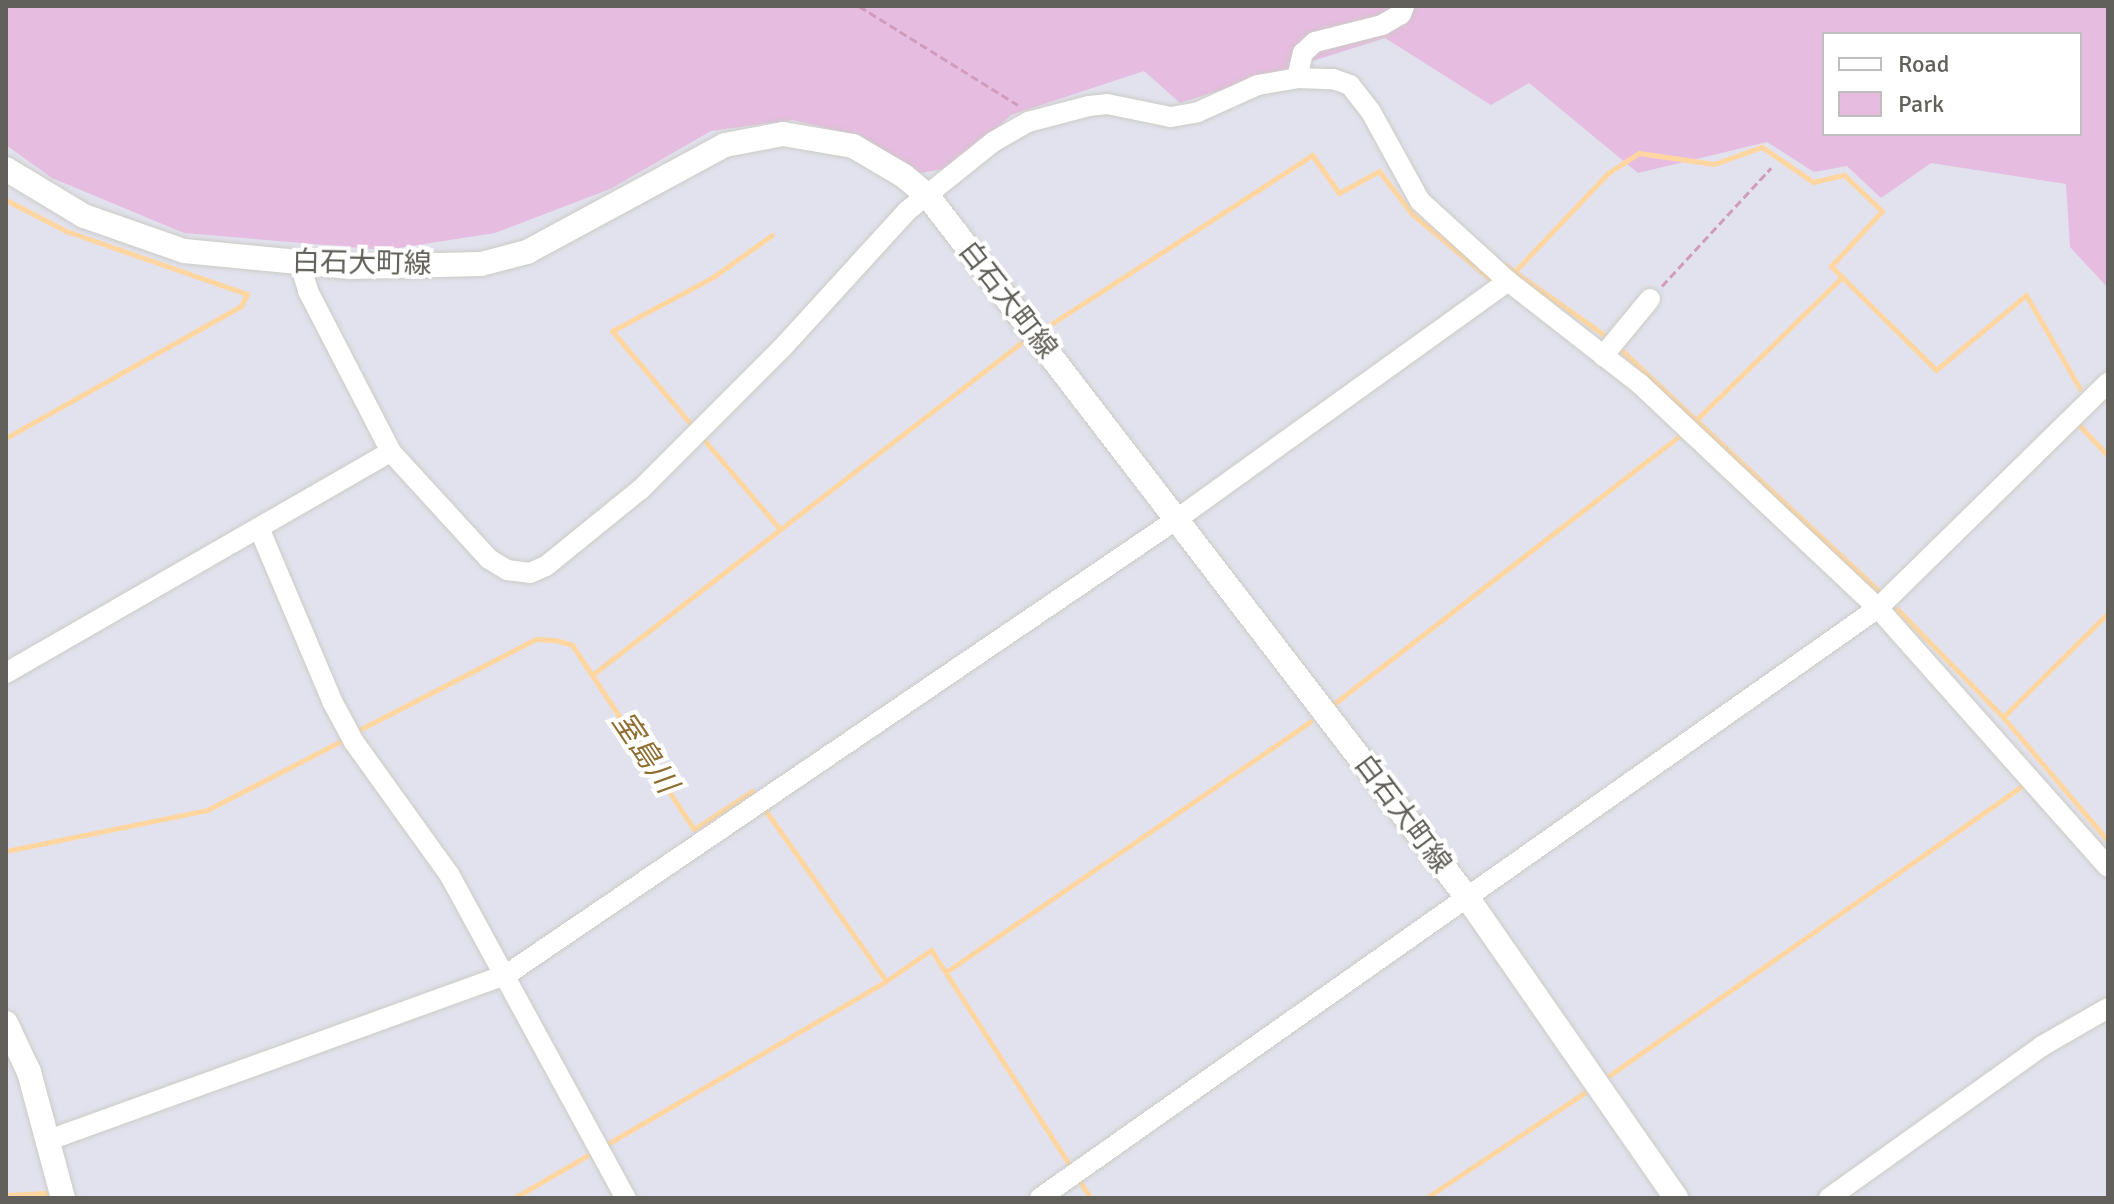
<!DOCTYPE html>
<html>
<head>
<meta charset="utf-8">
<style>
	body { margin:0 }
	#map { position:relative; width:2114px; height:1204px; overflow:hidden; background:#e1e2ed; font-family:Signika,"Noto Sans JP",sans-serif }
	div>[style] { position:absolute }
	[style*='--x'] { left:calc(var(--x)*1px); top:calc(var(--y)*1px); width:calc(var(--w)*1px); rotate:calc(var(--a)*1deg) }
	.green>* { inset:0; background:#e6bce0 }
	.stream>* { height:5px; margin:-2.5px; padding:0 2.5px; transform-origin:2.5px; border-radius:2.5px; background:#ffd69f }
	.path>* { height:3px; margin-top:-1.5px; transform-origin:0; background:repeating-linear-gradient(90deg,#d19bbb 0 8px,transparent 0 12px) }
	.roads { filter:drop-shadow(0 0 2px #cccbc5) drop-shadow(0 0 2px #cccbc5) }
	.street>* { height:20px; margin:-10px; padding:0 10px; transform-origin:10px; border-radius:10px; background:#fff }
	.secondary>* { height:24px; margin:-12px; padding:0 12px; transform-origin:12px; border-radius:12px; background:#fff }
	span { translate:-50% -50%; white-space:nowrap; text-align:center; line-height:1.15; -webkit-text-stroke:8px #fff; paint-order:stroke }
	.street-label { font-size:28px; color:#62605a }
	.water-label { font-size:30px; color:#8f6e31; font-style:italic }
	.frame { position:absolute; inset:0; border:8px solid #62605a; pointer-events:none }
	.legend { position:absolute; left:1822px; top:32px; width:260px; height:104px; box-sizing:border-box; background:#fff; border:2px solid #c0bfbd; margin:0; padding:10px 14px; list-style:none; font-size:24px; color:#62605a }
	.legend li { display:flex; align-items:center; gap:16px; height:40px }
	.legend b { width:40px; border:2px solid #c0bfbd }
</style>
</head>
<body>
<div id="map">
	<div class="green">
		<i style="clip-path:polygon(evenodd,6px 6px,2108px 6px,2108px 288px,2070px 247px,2066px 184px,1931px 163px,1881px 198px,1847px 166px,1814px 172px,1767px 142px,1638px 173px,1529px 83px,1491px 105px,1385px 38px,1180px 103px,1144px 71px,1011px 115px,953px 167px,921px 173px,861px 136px,792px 120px,711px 131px,610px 189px,495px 233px,385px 250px,184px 233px,52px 178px,6px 145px,6px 6px,1824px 34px,2080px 34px,2080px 134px,1824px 134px,1824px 34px)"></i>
	</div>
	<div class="stream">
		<i style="--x:6;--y:200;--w:68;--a:27.3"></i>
		<i style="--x:66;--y:231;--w:192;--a:19.2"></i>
		<i style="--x:247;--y:294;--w:13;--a:117"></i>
		<i style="--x:241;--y:306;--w:270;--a:150.7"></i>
		<i style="--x:1505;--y:265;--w:128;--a:35.2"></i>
		<i style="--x:1517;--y:269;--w:132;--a:-46.5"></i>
		<i style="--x:1608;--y:173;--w:37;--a:-33"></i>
		<i style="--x:1639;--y:153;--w:76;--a:8.3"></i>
		<i style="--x:1714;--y:164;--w:51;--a:-19.5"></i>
		<i style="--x:1762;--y:147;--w:62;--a:34.5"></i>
		<i style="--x:1813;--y:182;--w:32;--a:-13"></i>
		<i style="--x:1844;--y:175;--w:52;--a:43.5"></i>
		<i style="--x:1882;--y:211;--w:75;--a:132.8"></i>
		<i style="--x:1831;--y:266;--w:16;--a:45"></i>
		<i style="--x:1048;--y:326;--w:315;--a:-32.9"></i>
		<i style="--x:1312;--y:155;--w:47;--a:54.6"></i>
		<i style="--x:1339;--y:193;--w:46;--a:-28.8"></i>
		<i style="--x:1379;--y:171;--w:54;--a:52.5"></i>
		<i style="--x:1412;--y:214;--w:102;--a:39.8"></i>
		<i style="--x:1617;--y:346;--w:359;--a:43.1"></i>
		<i style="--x:1696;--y:420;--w:204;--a:-44.4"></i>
		<i style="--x:1842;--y:277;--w:132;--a:44.7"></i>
		<i style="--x:1936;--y:370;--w:117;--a:-39.8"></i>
		<i style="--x:2026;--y:295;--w:108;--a:60.1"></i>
		<i style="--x:689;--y:422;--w:119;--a:-130.2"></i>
		<i style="--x:612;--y:331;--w:115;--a:-28.1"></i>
		<i style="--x:713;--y:277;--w:72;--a:-35.4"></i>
		<i style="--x:2078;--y:424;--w:44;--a:46.8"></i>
		<i style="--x:705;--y:441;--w:116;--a:49.6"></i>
		<i style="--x:1897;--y:609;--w:151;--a:45.5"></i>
		<i style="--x:2108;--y:613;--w:148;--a:135.3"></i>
		<i style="--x:2003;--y:717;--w:162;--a:49.7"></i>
		<i style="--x:592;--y:675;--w:542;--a:-37.74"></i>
		<i style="--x:1335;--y:703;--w:435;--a:-37.8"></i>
		<i style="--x:353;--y:733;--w:206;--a:-27.2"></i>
		<i style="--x:536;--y:639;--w:19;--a:3"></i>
		<i style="--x:555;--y:640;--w:18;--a:16"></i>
		<i style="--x:572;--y:645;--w:221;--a:56.5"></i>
		<i style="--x:694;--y:829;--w:69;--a:-33.2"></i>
		<i style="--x:752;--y:791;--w:9;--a:58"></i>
		<i style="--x:763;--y:807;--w:213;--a:54.7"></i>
		<i style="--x:886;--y:981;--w:55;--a:-34.6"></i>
		<i style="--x:931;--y:950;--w:262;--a:57.2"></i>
		<i style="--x:6;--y:851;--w:205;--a:-11.5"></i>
		<i style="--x:207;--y:810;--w:155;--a:-27.2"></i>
		<i style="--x:946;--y:972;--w:442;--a:-34.5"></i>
		<i style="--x:1610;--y:1075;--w:503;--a:-35.05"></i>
		<i style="--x:604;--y:1146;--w:327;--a:-30.3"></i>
		<i style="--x:1078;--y:1179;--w:23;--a:56"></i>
		<i style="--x:6;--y:1195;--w:39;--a:-3"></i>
		<i style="--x:45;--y:1193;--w:5;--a:79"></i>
		<i style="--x:514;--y:1198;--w:94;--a:-30.1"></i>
		<i style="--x:1426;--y:1198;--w:190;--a:-33.6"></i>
	</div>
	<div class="path">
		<i style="--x:859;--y:6;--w:187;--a:31.9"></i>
		<i style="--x:1662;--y:286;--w:161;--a:-47.3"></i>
	</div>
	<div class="roads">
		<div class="street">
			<i style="--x:1297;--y:78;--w:26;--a:-77"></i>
			<i style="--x:1303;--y:53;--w:16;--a:-43"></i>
			<i style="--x:1315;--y:42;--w:69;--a:-14.2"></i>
			<i style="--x:1382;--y:25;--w:22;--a:-30"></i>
			<i style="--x:1401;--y:14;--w:9;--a:-69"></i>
			<i style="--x:300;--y:264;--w:28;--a:73"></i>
			<i style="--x:308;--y:291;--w:181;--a:62.7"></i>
			<i style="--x:1603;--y:356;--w:74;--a:-50.5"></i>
			<i style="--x:259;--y:528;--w:188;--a:67.1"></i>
			<i style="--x:332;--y:701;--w:47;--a:61.8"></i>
			<i style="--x:354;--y:742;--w:163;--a:54.3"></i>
			<i style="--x:449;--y:874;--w:369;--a:61.4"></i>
			<i style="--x:6;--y:673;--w:444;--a:-29.9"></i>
			<i style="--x:391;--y:452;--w:145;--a:47.5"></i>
			<i style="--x:489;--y:559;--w:21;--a:31"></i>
			<i style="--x:507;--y:570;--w:23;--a:7"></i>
			<i style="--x:530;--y:573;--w:17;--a:-24"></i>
			<i style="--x:546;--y:566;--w:121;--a:-39"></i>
			<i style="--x:640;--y:490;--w:201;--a:-45"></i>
			<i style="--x:782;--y:348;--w:185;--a:-47.6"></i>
			<i style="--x:907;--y:211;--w:110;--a:-38.7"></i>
			<i style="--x:993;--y:142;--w:40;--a:-29.7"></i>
			<i style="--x:1028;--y:122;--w:63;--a:-14.7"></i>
			<i style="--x:1089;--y:106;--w:18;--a:-6"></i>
			<i style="--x:1107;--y:104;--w:65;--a:11.5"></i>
			<i style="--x:1171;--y:117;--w:27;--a:-10"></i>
			<i style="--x:1198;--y:112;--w:66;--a:-24.2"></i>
			<i style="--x:1258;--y:85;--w:40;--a:-10"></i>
			<i style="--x:1297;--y:78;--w:36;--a:2"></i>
			<i style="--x:1333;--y:79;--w:18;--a:19"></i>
			<i style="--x:1350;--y:85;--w:34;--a:52"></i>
			<i style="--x:1371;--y:112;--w:102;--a:61.2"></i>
			<i style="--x:1420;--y:201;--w:119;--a:42.3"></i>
			<i style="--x:1508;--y:281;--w:167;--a:38"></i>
			<i style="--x:1640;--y:384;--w:327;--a:43.3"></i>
			<i style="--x:1878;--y:608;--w:346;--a:48.4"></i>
			<i style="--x:49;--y:1140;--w:486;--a:-19.9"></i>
			<i style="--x:506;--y:975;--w:811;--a:-34.2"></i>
			<i style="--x:1177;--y:519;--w:408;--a:-35.7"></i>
			<i style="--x:1040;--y:1198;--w:1025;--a:-35.15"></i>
			<i style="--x:1878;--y:608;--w:322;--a:-44.4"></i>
			<i style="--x:1829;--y:1198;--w:262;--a:-35.5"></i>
			<i style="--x:2042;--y:1046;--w:76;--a:-29.9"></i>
		</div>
		<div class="secondary">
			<i style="--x:6;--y:169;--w:91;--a:31.1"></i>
			<i style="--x:84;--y:216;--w:106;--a:19.3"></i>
			<i style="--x:184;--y:251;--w:167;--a:5.5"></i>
			<i style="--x:350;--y:267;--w:131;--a:-1.3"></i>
			<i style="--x:481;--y:264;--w:48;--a:-14.6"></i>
			<i style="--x:527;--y:252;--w:225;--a:-28.4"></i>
			<i style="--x:725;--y:145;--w:59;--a:-10.7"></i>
			<i style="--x:783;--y:134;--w:71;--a:9.7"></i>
			<i style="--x:853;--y:146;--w:59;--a:30.5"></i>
			<i style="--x:904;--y:176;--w:30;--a:40"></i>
			<i style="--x:927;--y:195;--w:889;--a:52.45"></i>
			<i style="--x:1469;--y:900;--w:363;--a:55.2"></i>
			<i style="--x:6;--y:1023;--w:54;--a:64.9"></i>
			<i style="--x:29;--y:1072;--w:131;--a:74.9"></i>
		</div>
	</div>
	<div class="street-label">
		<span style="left:362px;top:263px;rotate:1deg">白石大町線</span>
		<span style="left:1008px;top:300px;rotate:52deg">白石大町線</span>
		<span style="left:1403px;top:814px;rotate:53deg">白石大町線</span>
	</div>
	<div class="water-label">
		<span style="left:644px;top:753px;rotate:56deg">室島川</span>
	</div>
	<div class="frame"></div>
	<ul class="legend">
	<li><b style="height:10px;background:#fff"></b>Road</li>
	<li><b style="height:22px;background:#e6bce0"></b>Park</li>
	</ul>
</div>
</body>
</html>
